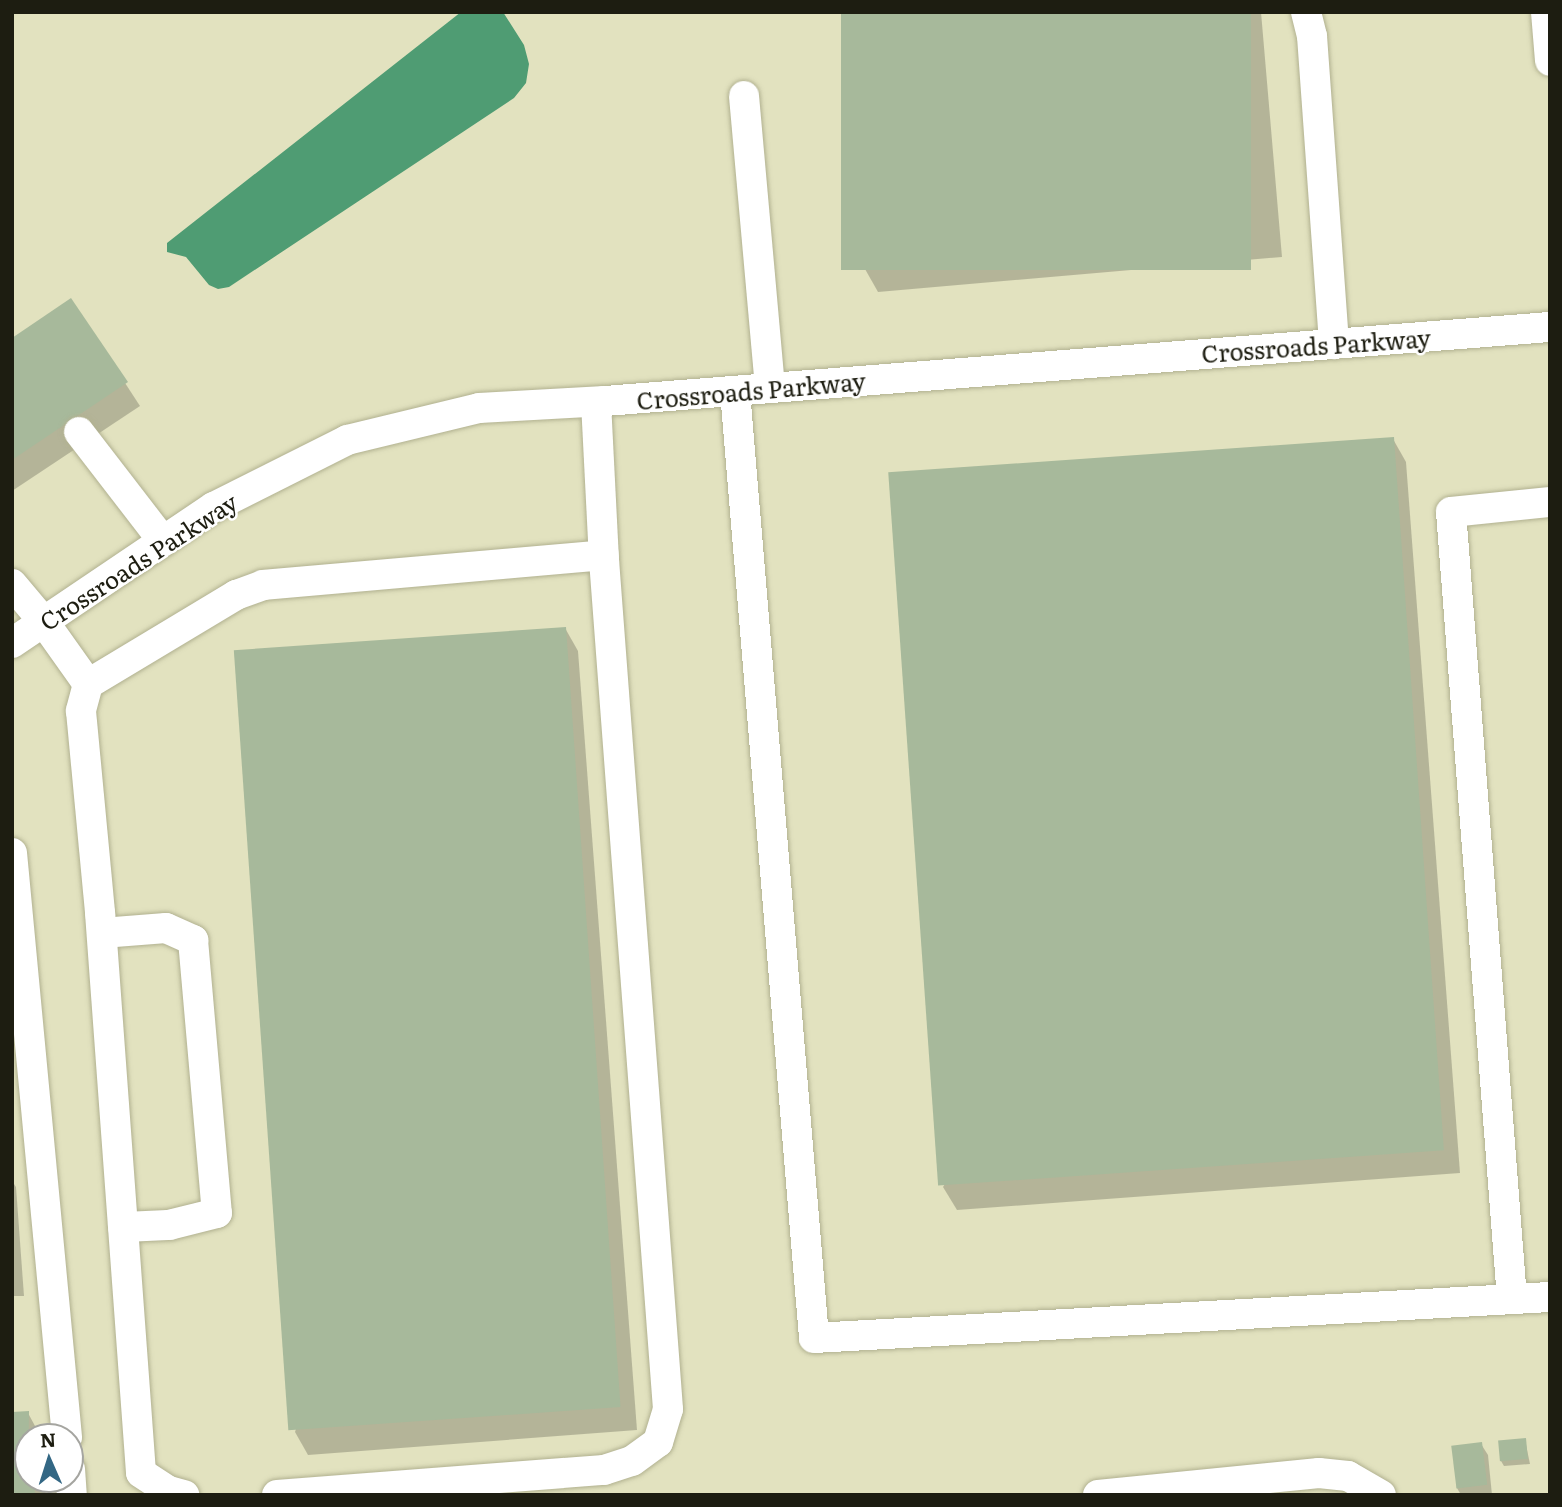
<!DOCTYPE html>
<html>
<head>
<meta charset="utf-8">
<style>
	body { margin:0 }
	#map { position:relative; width:1562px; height:1507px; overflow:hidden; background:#e2e2bf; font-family:Literata,serif }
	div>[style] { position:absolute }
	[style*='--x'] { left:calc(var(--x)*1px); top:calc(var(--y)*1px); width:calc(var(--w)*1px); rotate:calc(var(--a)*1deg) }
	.water>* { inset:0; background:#4f9c73 }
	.shadow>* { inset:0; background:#0003 }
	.building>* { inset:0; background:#a7b99b; transform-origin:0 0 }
	.roads { filter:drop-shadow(0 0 2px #b1b190) drop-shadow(0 0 2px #b1b190) }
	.minor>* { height:30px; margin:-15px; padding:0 15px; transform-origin:15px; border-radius:15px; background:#fff }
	span { translate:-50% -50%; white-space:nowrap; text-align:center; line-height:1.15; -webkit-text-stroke:5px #fff; paint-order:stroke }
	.street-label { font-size:24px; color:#1d1d11 }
	.frame { position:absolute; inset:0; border:14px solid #1d1d11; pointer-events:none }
	.north { position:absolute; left:14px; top:1423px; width:70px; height:70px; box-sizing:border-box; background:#fff; border:2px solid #a5a5a0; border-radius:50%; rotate:357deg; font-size:19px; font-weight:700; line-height:28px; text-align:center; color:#1d1d11 }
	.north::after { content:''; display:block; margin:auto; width:24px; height:32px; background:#336784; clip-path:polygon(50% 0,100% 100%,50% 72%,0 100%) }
</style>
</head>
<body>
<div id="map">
	<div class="water">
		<i style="clip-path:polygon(461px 12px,503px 12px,524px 45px,529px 64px,526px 83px,514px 98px,229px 287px,218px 289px,209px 285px,186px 257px,167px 252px,167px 243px)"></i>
	</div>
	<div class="shadow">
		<i style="clip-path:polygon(843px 12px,1261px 12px,1282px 257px,878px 292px,865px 269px)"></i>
		<i style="clip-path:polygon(71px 300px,140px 406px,12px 491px,12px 340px)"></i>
		<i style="clip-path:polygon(1393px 439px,1406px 462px,1460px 1173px,957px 1210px,943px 1187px)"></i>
		<i style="clip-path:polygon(565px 628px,578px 651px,637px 1430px,308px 1455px,295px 1432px)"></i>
		<i style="clip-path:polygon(12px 1181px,16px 1187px,24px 1296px,12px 1296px)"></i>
		<i style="clip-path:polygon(28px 1413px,41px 1437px,28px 1437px,28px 1479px,44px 1479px,46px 1495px,12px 1495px)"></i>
		<i style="clip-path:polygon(1525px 1440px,1530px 1464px,1504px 1466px,1501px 1461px)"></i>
		<i style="clip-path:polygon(1481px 1444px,1488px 1455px,1492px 1495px,1461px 1495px,1457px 1488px,1453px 1447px)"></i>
	</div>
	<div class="building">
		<i style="left:841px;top:12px;width:410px;height:258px"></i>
		<i style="clip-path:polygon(71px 298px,128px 382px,12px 460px,12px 338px)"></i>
		<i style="left:1394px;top:437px;width:715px;height:507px;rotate:86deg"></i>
		<i style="left:566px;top:627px;width:782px;height:333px;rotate:86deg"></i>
		<i style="clip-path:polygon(29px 1411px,28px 1479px,34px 1479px,35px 1495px,12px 1495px,12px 1412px)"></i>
		<i style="left:1526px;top:1438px;width:21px;height:28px;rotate:85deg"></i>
		<i style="left:1482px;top:1442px;width:43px;height:31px;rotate:83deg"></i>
	</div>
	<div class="roads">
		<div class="minor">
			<i style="--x:1306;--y:12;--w:25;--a:76"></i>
			<i style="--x:1312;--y:36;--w:309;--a:85.9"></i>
			<i style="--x:1546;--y:12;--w:49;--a:85.3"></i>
			<i style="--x:744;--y:96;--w:293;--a:84.9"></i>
			<i style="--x:735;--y:391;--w:950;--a:85.23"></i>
			<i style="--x:814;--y:1338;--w:737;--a:-3.19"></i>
			<i style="--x:79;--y:432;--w:138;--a:52.4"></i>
			<i style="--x:12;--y:584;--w:50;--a:49.9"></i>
			<i style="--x:44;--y:622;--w:76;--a:54.6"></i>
			<i style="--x:88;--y:684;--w:28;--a:105"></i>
			<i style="--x:81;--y:711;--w:203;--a:84.6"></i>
			<i style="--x:100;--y:913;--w:561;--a:85.81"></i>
			<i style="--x:141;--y:1473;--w:33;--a:33"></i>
			<i style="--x:169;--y:1491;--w:16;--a:15"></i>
			<i style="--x:12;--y:643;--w:244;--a:-34"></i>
			<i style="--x:214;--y:507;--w:149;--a:-26.7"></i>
			<i style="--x:347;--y:440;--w:136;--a:-13.6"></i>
			<i style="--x:479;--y:408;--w:126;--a:-3.2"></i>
			<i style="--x:605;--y:401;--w:948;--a:-4.48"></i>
			<i style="--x:88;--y:684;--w:173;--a:-31"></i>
			<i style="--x:236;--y:595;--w:29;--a:-20"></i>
			<i style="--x:263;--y:585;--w:342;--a:-5"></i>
			<i style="--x:12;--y:853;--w:587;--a:84.62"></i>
			<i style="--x:102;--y:933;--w:64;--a:-4.5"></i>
			<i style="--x:166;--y:928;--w:30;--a:24"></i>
			<i style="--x:193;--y:940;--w:274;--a:85"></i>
			<i style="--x:217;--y:1213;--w:49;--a:166"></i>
			<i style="--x:169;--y:1225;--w:46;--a:177.5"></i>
			<i style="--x:1512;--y:1299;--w:789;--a:-94.43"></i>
			<i style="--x:1451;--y:512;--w:100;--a:-5.8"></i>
			<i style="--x:70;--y:1469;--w:26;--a:86"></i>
			<i style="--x:277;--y:1495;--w:328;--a:-4.4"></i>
			<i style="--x:604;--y:1470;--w:29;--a:-18"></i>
			<i style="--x:632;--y:1461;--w:32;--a:-36"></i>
			<i style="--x:658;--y:1442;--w:34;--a:-73"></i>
			<i style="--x:668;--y:1409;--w:851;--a:-94.31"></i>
			<i style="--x:604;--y:560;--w:158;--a:-92.9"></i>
			<i style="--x:1098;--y:1495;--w:222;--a:-5.7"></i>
			<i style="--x:1319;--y:1473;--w:29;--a:6"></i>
			<i style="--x:1348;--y:1476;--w:38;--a:30"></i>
		</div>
	</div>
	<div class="street-label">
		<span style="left:1316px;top:345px;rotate:-4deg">Crossroads Parkway</span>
		<span style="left:751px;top:390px;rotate:-5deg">Crossroads Parkway</span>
		<span style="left:138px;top:561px;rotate:-33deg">Crossroads Parkway</span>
	</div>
	<div class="frame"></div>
	<div class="north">N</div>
</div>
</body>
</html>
